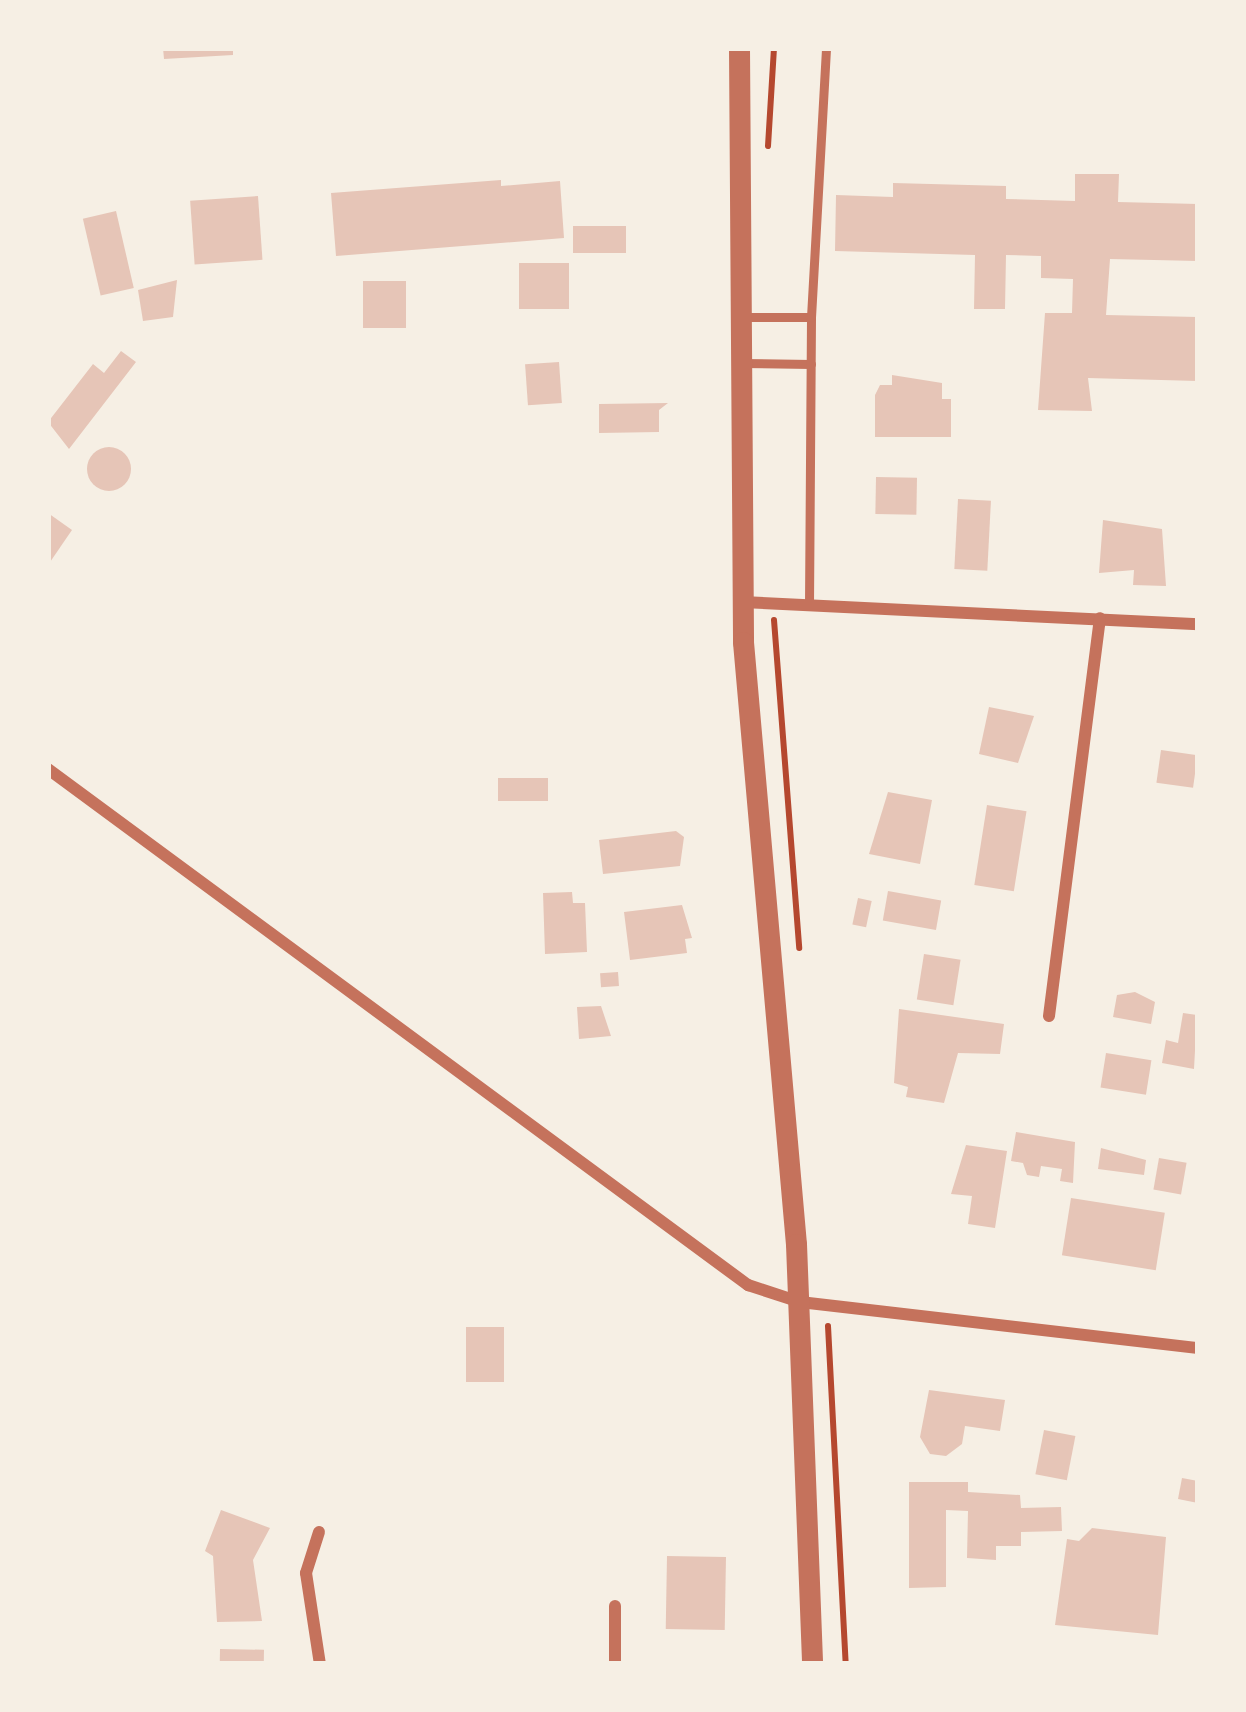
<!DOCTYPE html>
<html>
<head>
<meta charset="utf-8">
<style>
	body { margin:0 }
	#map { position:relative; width:1246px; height:1712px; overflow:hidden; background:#f6efe4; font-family:Jost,sans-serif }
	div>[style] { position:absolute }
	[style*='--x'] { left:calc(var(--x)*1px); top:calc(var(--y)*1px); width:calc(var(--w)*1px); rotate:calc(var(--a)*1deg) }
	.building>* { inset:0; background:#e6c5b7; transform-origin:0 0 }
	.round { border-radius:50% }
	.path>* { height:6px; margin:-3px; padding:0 3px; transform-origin:3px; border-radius:3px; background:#b5482f }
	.service>* { height:9px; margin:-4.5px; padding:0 4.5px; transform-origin:4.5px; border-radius:4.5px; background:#c5725c }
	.minor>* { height:12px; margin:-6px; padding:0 6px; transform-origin:6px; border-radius:6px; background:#c5725c }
	.tertiary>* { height:21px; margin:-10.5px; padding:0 10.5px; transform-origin:10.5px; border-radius:10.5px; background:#c5725c }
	span { translate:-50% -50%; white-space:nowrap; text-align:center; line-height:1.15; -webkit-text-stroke:9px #f6efe4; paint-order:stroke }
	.frame { position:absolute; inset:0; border:51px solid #f6efe4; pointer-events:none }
</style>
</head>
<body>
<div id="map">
	<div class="building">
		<i style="clip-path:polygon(163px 48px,233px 48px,233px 55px,164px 59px)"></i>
		<i style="clip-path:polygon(1075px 174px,1119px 174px,1118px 202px,1198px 204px,1198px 261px,1110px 259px,1106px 315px,1198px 317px,1198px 381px,1088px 378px,1092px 411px,1038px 410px,1045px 313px,1072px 313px,1073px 279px,1041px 278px,1041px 256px,1006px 255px,1005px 309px,974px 309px,975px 255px,835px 251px,836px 195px,893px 197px,893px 183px,1006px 186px,1006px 199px,1075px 201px)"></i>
		<i style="clip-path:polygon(501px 180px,501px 186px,560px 181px,564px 238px,336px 256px,331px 193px)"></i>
		<i style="left:258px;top:196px;width:64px;height:68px;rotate:86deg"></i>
		<i style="left:116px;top:211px;width:79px;height:34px;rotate:77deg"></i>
		<i style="left:626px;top:226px;width:27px;height:53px;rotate:90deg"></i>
		<i style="left:519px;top:263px;width:50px;height:46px"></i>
		<i style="clip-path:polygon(177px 280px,173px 317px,143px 321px,138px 290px)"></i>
		<i style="left:363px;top:281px;width:43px;height:47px"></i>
		<i style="clip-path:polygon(121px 351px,136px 362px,69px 449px,48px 422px,93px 364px,104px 373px)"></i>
		<i style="left:559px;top:362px;width:41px;height:34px;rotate:86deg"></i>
		<i style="clip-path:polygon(892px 375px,942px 383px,942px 399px,951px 399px,951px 437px,875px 437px,875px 395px,880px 385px,892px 385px)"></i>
		<i style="clip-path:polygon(668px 403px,659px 410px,659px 432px,599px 433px,599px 404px)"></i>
		<i class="round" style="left:87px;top:447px;width:44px;height:44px"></i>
		<i style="left:876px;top:477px;width:41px;height:37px;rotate:1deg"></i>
		<i style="left:958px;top:499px;width:33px;height:70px;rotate:3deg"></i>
		<i style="clip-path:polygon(48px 513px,72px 530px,48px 565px)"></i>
		<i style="clip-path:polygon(1103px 520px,1162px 529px,1166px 586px,1133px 585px,1134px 570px,1099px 573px)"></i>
		<i style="clip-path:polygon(989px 707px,1034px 716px,1018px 763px,979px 754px)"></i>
		<i style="left:1161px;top:750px;width:37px;height:33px;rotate:8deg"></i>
		<i style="left:548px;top:778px;width:23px;height:50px;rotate:90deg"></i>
		<i style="clip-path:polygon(888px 792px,932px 800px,920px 864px,869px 854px)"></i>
		<i style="left:987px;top:805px;width:40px;height:81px;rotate:9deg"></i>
		<i style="clip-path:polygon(676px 831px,684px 837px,680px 866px,603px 874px,599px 840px)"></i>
		<i style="left:888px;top:891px;width:54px;height:30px;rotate:10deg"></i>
		<i style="clip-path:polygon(572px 892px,573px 903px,585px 903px,587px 952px,545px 954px,543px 893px)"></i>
		<i style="left:858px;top:898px;width:14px;height:27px;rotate:12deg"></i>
		<i style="clip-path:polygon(682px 905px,692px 938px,685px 939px,687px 953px,630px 960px,624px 912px)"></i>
		<i style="left:924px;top:954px;width:37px;height:46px;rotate:9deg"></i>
		<i style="left:618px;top:972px;width:14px;height:18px;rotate:86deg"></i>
		<i style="clip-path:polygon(1135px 992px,1155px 1002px,1151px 1024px,1113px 1017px,1117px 995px)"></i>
		<i style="clip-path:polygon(601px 1006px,611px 1036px,579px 1039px,577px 1007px)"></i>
		<i style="clip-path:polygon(899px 1009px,1004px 1024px,1000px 1054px,958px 1053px,944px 1103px,906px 1097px,908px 1087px,894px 1083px)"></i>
		<i style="clip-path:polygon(1183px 1013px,1197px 1015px,1194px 1069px,1162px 1063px,1166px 1040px,1178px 1043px)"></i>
		<i style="left:1106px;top:1053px;width:46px;height:35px;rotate:9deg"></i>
		<i style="clip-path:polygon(1016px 1132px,1075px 1142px,1073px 1183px,1060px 1181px,1062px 1169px,1041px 1166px,1039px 1177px,1027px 1175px,1023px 1163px,1011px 1161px)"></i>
		<i style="clip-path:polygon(966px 1145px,1007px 1151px,995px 1228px,968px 1224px,972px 1196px,951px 1194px)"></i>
		<i style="clip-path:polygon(1101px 1148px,1146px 1160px,1144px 1175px,1098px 1169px)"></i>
		<i style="left:1159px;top:1158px;width:28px;height:32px;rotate:10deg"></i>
		<i style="left:1071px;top:1198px;width:95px;height:58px;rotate:9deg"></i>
		<i style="left:504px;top:1327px;width:55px;height:38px;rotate:90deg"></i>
		<i style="clip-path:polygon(929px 1390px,1005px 1400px,1000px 1431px,965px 1426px,962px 1444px,946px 1456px,930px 1454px,920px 1437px)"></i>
		<i style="left:1044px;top:1430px;width:32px;height:45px;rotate:11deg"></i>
		<i style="clip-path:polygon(1182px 1478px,1198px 1481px,1198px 1503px,1178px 1499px)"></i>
		<i style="clip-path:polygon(909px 1482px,968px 1482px,968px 1492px,1020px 1495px,1021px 1508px,1061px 1507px,1062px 1531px,1021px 1532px,1021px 1546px,996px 1546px,996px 1560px,967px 1558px,968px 1511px,946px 1510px,946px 1587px,909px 1588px)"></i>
		<i style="clip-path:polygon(221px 1510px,270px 1528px,253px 1560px,262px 1621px,217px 1622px,213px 1556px,205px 1551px)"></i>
		<i style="clip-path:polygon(1092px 1528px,1166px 1537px,1158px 1635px,1055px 1625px,1067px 1539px,1079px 1541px)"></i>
		<i style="left:667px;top:1556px;width:59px;height:73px;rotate:1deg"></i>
		<i style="left:220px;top:1649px;width:44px;height:15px;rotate:1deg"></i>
	</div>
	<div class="path">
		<i style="--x:768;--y:146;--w:98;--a:-86.5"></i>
		<i style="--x:774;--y:620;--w:329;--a:85.6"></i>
		<i style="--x:828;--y:1326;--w:338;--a:87"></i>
	</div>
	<div class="service">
		<i style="--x:740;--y:317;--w:71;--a:0"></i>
		<i style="--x:740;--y:363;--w:71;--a:0.8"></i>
		<i style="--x:809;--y:605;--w:288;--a:-89.6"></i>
		<i style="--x:811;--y:317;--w:269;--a:-86.8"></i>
	</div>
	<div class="minor">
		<i style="--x:742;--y:602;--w:457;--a:2.8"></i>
		<i style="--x:48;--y:769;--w:870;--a:36.4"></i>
		<i style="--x:748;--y:1285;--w:55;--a:18.1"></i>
		<i style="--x:800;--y:1302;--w:401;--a:6.6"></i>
		<i style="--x:1049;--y:1016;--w:401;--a:-82.7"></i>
		<i style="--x:319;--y:1532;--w:43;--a:107.6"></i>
		<i style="--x:306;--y:1573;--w:92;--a:81.3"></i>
		<i style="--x:615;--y:1606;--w:58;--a:90"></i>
	</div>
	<div class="tertiary">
		<i style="--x:739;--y:48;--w:594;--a:89.61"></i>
		<i style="--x:743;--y:642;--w:604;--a:84.97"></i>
		<i style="--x:796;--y:1244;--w:420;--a:87.8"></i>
	</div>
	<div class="frame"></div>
</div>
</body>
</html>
